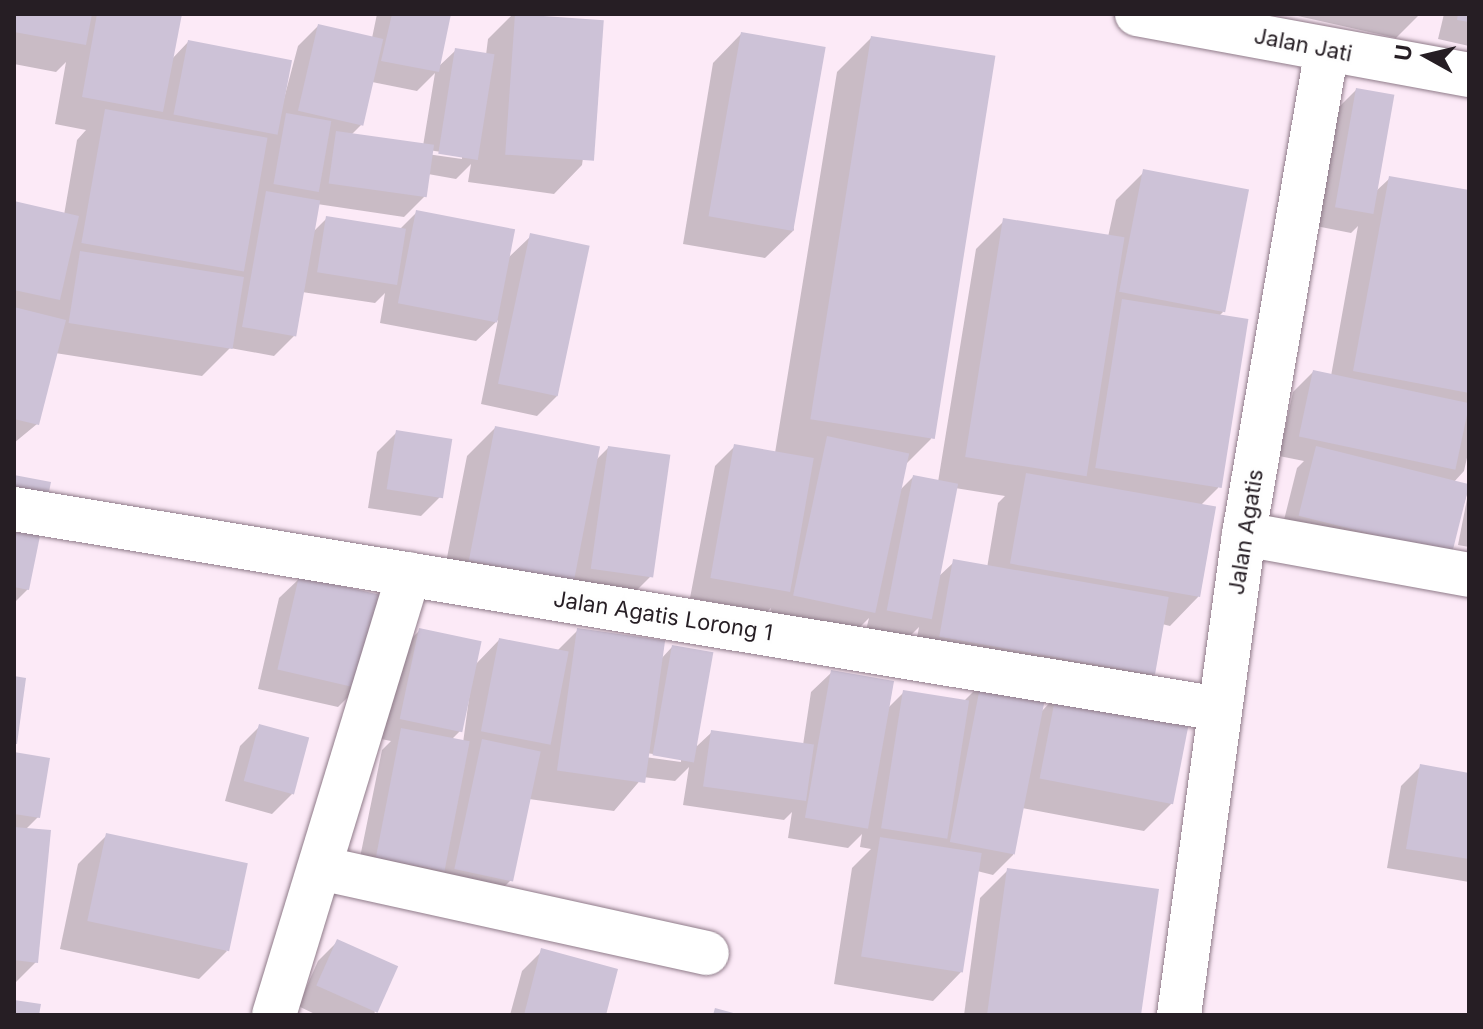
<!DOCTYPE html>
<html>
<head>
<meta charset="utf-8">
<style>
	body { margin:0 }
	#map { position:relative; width:1483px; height:1029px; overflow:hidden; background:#fceaf7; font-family:Inter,sans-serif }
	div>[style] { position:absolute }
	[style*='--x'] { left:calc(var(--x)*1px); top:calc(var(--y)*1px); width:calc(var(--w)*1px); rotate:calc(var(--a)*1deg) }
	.shadow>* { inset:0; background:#0003 }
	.building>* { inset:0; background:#cdc2d7; transform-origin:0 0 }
	.roads { filter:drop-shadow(0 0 2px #8f7b89) drop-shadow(0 0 2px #8f7b89) }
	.street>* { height:44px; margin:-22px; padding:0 22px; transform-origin:22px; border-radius:22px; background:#fff }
	.secondary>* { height:44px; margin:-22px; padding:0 22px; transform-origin:22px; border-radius:22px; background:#fff }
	span { translate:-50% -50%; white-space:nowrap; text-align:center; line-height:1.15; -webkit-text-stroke:6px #fefefe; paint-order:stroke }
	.street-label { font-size:22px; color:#261e24 }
	.frame { position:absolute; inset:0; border:16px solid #261e24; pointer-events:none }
	.north { position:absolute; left:1387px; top:16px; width:80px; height:80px; -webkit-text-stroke:6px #fefefe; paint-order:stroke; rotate:278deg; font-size:22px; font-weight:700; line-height:32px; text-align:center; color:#261e24 }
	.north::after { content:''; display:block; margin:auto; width:28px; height:36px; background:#261e24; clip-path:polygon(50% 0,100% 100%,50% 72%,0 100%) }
</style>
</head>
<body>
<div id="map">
	<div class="shadow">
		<i style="clip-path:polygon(evenodd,14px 14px,180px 14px,171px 60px,188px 42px,277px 125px,298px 46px,318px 26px,372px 38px,377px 14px,449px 14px,437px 68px,456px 50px,486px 55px,488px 39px,513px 14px,602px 23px,582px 165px,554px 194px,468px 182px,471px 164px,456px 179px,428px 174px,424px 197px,404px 217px,317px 204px,312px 233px,327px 218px,400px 229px,416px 213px,508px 258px,531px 236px,557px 396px,537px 416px,481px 404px,498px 320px,476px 341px,380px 323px,385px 293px,375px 303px,302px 292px,294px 336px,274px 356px,230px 348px,202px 376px,55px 353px,37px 424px,14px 443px,14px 203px,64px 215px,77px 140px,86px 130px,55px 124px,66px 62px,56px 72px,14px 64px,14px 14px,435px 73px,423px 146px,351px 135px,363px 123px,372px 82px,417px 91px,435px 73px,14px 14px,428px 150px,462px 155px,462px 159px,427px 154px,428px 150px)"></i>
		<i style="clip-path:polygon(1289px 14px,1420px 14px,1396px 38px)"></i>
		<i style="clip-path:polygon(1444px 14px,1469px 14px,1469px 46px,1438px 39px)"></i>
		<i style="clip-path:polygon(741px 34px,794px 230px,765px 258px,683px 244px,713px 63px)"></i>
		<i style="clip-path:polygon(evenodd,871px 38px,931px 439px,904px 466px,899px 491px,913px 477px,938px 482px,976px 249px,1004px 221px,1108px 237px,1116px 200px,1144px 172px,1223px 312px,1218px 317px,1218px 488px,1199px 507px,1198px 597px,1170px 626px,1162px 624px,1153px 675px,1124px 703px,912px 665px,919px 627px,908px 638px,866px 630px,869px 618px,847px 640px,768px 624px,771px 608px,767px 612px,690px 598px,715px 466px,735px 446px,775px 453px,837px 72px,871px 38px,955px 488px,1005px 496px,998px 503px,987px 568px,954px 562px,936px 579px,955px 488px)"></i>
		<i style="clip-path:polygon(1356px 90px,1374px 193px,1390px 178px,1469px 192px,1469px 449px,1464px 471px,1453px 483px,1469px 487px,1449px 555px,1280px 536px,1297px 468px,1304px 461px,1279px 456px,1293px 392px,1313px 372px,1331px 376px,1358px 226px,1351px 233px,1316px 226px,1336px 110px)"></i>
		<i style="clip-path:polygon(495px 428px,595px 461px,608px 448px,651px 576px,631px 596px,441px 588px,467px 456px)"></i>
		<i style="clip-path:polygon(397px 432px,441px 496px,421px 516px,368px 508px,377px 452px)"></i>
		<i style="clip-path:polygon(14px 477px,28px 589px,14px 603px)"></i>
		<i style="clip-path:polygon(1469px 489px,1469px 547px,1458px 545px)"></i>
		<i style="clip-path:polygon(300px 578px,358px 687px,338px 707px,258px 689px,279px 598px)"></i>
		<i style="clip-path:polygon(evenodd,420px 630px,475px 665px,499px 640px,556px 652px,578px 630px,660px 660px,672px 647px,697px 746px,712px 732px,803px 745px,811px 692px,832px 672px,888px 708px,904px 692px,963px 702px,981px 684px,1041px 712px,1056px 696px,1172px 803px,1144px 831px,1022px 808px,1013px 855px,993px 875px,977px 871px,961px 972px,933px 1001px,834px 984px,852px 868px,871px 849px,860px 847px,862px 834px,848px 848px,788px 838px,792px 812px,784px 820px,683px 805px,689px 767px,675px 781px,643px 777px,614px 811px,529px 799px,512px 879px,492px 899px,356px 877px,382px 750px,391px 741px,381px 739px,400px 650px,420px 630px,472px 676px,463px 743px,451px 740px,460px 731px,472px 676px,420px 630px,646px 753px,681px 758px,681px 762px,645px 757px,646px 753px)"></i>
		<i style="clip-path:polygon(260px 726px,292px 794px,272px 814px,225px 801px,240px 746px)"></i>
		<i style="clip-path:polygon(14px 755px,38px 817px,25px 830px,36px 962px,16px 982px)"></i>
		<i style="clip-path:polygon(1421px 766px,1469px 775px,1469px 882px,1387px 868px,1401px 786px)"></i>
		<i style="clip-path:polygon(107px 835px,227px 951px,199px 979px,60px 949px,78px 864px)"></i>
		<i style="clip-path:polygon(1008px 870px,1139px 1015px,964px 1015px,980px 898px)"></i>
		<i style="clip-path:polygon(338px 941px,375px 1012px,373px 1015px,317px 1015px,298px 1006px,318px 961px)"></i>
		<i style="clip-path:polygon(542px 951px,604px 1015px,510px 1015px,522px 971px)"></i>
	</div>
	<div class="building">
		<i style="clip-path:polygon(14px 14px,92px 14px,86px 45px,14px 32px)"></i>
		<i style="clip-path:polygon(97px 14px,182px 14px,163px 112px,82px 97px)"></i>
		<i style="clip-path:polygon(392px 14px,451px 14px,439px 72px,381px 61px)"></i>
		<i style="left:515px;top:14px;width:89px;height:141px;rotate:4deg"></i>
		<i style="clip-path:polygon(1458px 14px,1469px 14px,1469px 22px,1457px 20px)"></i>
		<i style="left:318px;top:24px;width:67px;height:89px;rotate:13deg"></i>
		<i style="left:741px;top:32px;width:86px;height:187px;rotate:10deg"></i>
		<i style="left:871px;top:36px;width:126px;height:388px;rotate:9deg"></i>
		<i style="left:188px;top:40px;width:106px;height:76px;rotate:11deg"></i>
		<i style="left:455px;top:48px;width:40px;height:107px;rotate:9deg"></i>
		<i style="left:1356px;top:88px;width:39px;height:121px;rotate:10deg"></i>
		<i style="left:105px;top:109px;width:165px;height:136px;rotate:10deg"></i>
		<i style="left:286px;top:113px;width:46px;height:72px;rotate:10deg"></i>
		<i style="left:336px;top:131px;width:99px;height:53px;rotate:8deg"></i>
		<i style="left:1143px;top:169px;width:108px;height:125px;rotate:11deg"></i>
		<i style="clip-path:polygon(1389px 176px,1469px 190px,1469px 393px,1353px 371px)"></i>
		<i style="left:266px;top:191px;width:55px;height:138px;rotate:10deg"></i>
		<i style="clip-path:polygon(14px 201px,79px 216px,60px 300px,14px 290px)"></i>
		<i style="left:416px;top:210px;width:101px;height:95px;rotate:11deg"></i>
		<i style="left:326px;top:216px;width:81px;height:57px;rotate:9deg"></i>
		<i style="left:1003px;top:218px;width:123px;height:242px;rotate:9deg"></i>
		<i style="left:530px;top:233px;width:61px;height:154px;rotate:12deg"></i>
		<i style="left:80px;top:251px;width:166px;height:73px;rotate:9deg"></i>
		<i style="left:1122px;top:299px;width:128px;height:171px;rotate:9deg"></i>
		<i style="clip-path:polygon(14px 307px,66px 320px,39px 425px,14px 419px)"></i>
		<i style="left:1313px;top:370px;width:160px;height:68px;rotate:12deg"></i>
		<i style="left:495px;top:426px;width:107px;height:137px;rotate:11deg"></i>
		<i style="left:396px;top:430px;width:57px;height:60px;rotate:9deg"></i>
		<i style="left:827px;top:436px;width:84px;height:163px;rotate:12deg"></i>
		<i style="left:734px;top:444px;width:81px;height:136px;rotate:10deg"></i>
		<i style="left:608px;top:446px;width:63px;height:124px;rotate:8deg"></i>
		<i style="left:1316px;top:446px;width:158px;height:72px;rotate:14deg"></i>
		<i style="left:1026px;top:473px;width:193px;height:92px;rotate:10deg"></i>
		<i style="clip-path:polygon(14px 475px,51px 482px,29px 590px,14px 587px)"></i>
		<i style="left:913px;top:475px;width:46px;height:138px;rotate:11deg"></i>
		<i style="left:953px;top:559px;width:219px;height:79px;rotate:10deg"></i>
		<i style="left:299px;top:576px;width:84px;height:96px;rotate:13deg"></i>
		<i style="left:419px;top:628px;width:64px;height:93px;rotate:12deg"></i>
		<i style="left:577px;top:628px;width:89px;height:144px;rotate:8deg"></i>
		<i style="left:499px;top:638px;width:71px;height:95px;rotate:11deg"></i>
		<i style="left:672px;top:645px;width:42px;height:112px;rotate:10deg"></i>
		<i style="left:831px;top:670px;width:64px;height:150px;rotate:10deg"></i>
		<i style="clip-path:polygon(14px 676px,26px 678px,17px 744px,14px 744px)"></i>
		<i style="left:981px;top:682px;width:66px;height:163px;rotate:11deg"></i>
		<i style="left:903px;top:690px;width:67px;height:140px;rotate:9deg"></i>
		<i style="left:1056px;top:694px;width:136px;height:86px;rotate:11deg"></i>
		<i style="left:259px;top:724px;width:52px;height:59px;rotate:15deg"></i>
		<i style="left:401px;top:728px;width:70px;height:132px;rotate:11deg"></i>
		<i style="left:711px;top:730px;width:104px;height:57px;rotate:8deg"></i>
		<i style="left:482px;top:739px;width:60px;height:133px;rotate:12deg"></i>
		<i style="clip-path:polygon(14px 752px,50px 758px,40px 818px,14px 814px)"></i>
		<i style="clip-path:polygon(1420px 764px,1469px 773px,1469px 859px,1406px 849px)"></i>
		<i style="clip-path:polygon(14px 827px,51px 830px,38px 963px,14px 960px)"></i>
		<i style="left:106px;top:833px;width:145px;height:90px;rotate:12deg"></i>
		<i style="left:880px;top:837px;width:103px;height:121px;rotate:9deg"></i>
		<i style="clip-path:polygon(1007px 868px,1159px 889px,1141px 1015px,987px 1015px)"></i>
		<i style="left:337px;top:939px;width:67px;height:51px;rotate:24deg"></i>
		<i style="clip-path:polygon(541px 948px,618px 969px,606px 1015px,524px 1015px)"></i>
		<i style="clip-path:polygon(14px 1000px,41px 1004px,39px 1015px,14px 1015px)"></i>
		<i style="clip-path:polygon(715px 1008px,737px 1014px,737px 1015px,713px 1015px)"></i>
	</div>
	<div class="roads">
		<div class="street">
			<i style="--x:14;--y:509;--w:1221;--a:9.42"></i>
			<i style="--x:1244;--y:534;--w:229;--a:10.3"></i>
			<i style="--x:320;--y:868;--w:396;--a:12.4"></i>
			<i style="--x:274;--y:1015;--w:461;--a:-73"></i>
			<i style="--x:1179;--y:1015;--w:485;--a:-82.3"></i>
			<i style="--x:1244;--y:534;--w:491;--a:-80.3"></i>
		</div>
		<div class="secondary">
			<i style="--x:1137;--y:14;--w:338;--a:10.4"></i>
		</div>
	</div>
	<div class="street-label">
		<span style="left:1303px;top:45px;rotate:11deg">Jalan Jati</span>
		<span style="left:1246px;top:532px;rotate:-81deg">Jalan Agatis</span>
		<span style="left:663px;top:616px;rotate:9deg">Jalan Agatis Lorong 1</span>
	</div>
	<div class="frame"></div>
	<div class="north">U</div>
</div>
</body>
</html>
